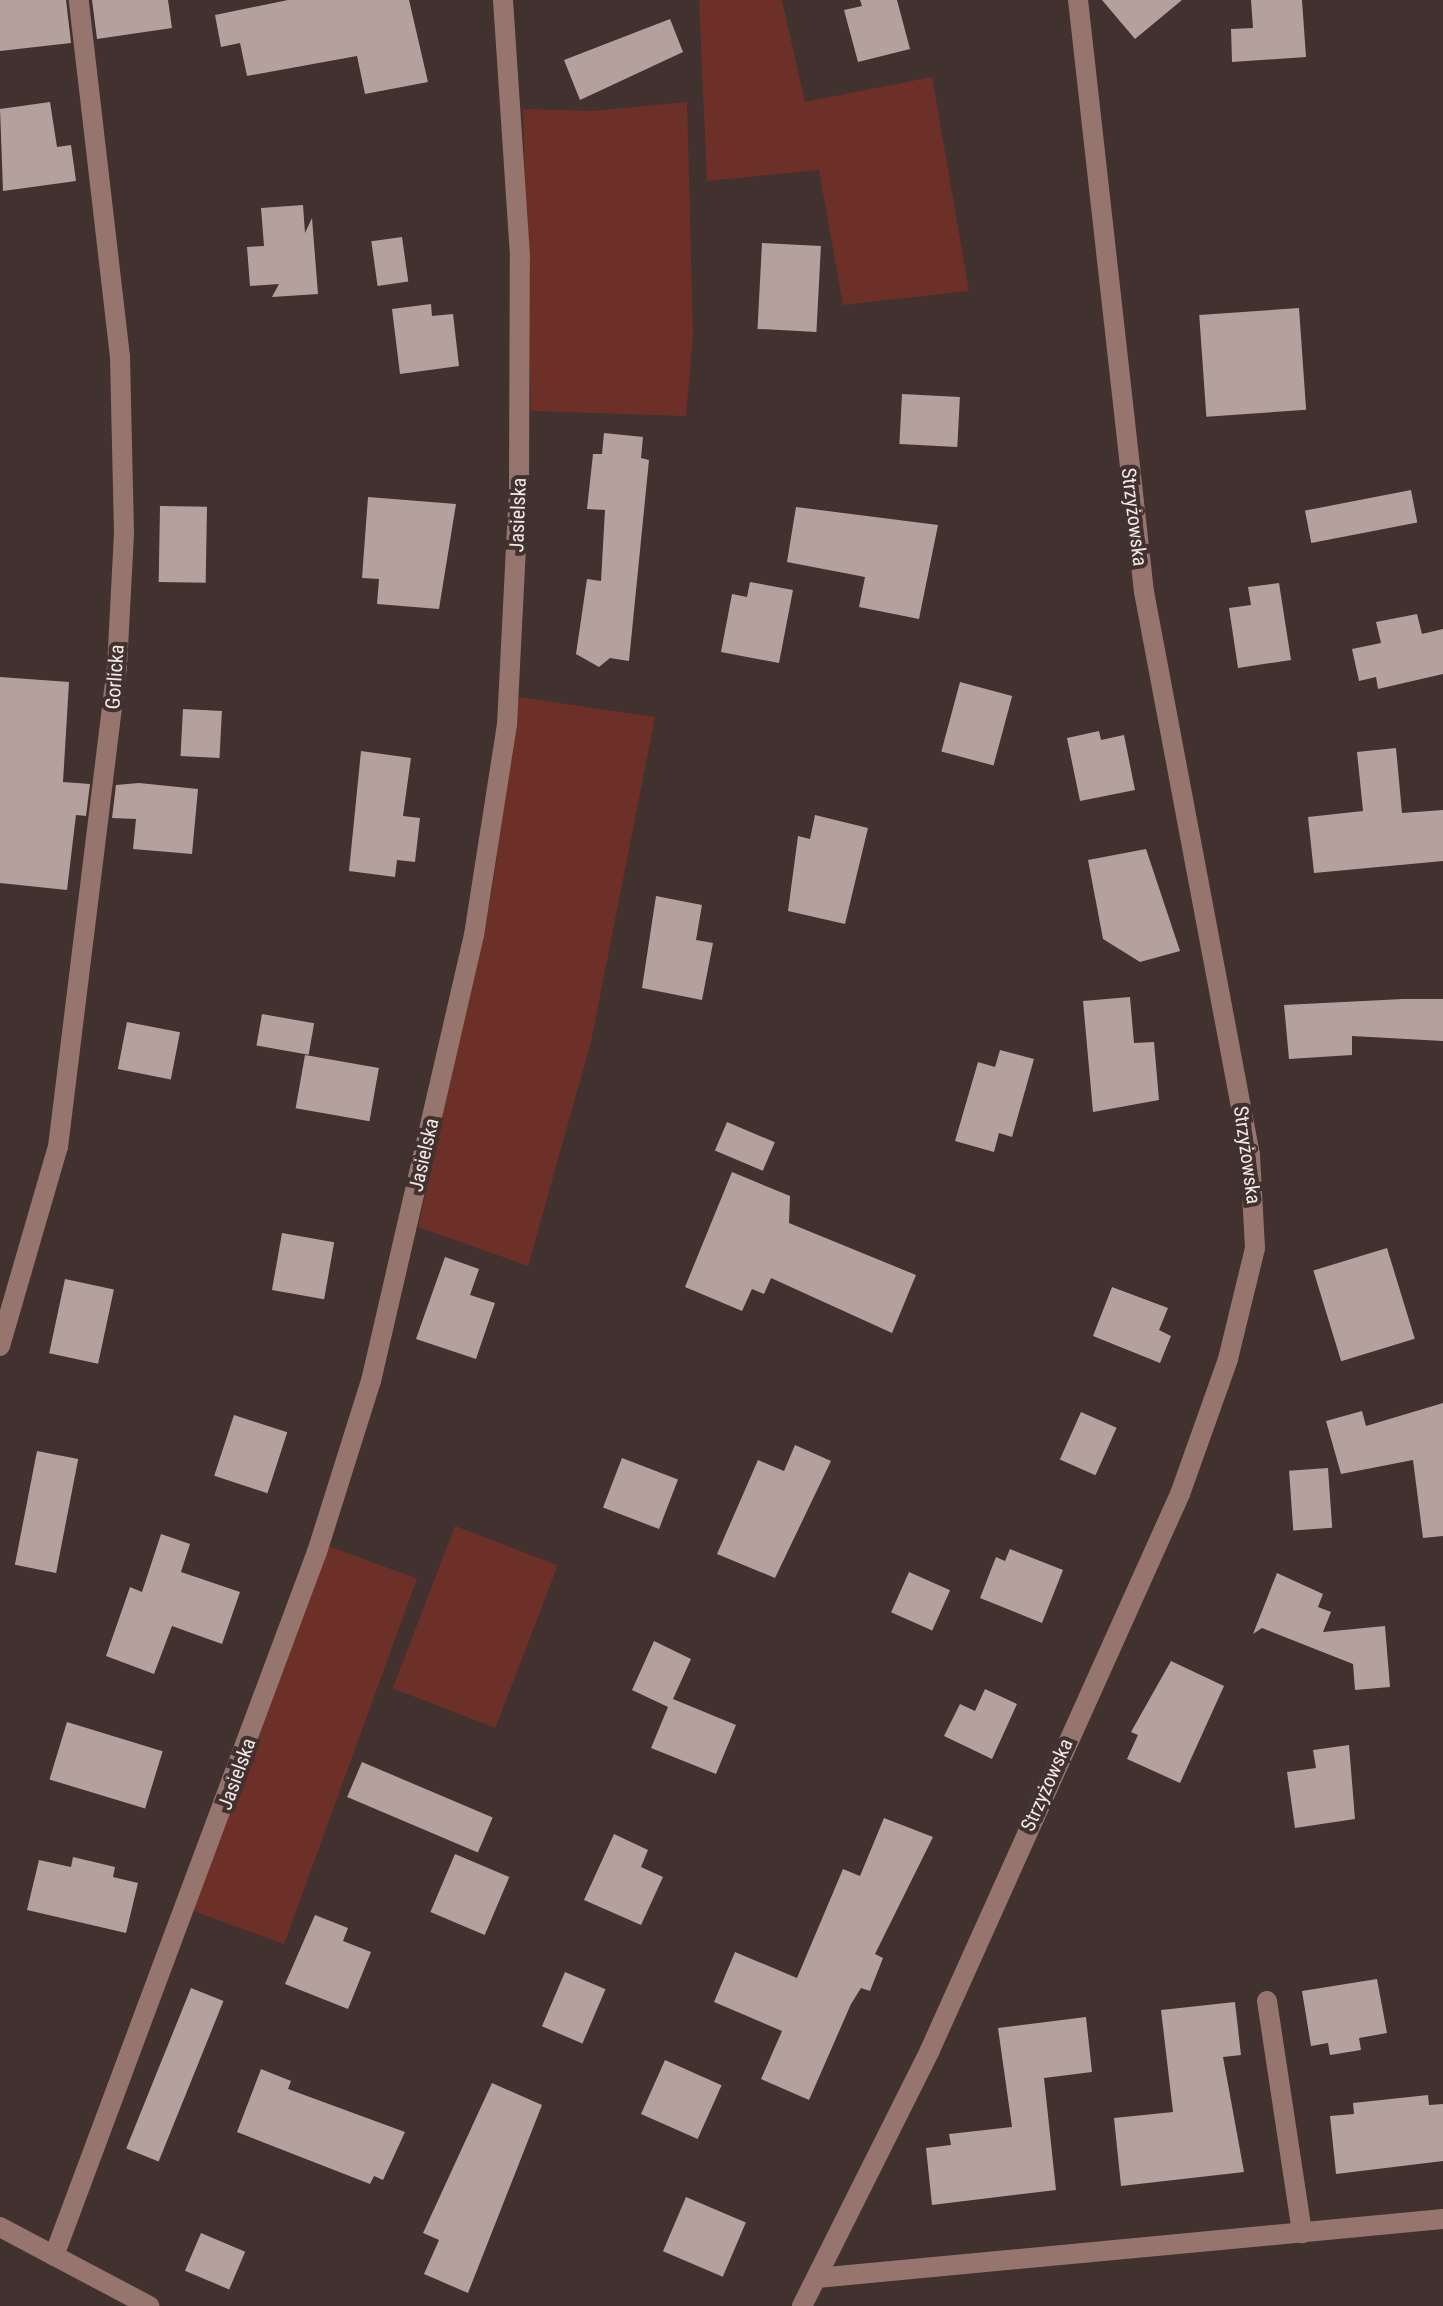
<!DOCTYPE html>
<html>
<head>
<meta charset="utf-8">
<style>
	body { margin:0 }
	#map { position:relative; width:1443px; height:2306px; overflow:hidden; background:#41312f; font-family:"Roboto Condensed",sans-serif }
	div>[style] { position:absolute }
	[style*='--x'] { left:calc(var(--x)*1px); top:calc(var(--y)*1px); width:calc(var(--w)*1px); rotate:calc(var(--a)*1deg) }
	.green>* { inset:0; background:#6d3028; transform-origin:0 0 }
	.building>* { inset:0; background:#b4a19e; transform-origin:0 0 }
	.minor>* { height:20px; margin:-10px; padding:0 10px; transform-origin:10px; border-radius:10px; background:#97756f }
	span { translate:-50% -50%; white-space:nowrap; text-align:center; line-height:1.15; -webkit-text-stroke:8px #41312f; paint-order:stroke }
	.street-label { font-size:20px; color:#f3e9e7 }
</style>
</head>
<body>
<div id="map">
	<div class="green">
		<i style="clip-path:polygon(699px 0,782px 0,805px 102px,932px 77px,969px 291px,843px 305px,819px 170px,707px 181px)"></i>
		<i style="clip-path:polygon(687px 102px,693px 335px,686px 416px,531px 411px,523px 109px,592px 111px)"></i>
		<i style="clip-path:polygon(518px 697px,655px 717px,591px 1042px,528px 1266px,418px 1227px,492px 892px)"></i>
		<i style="left:455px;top:1526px;width:110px;height:174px;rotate:21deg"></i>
		<i style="left:325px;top:1545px;width:98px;height:389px;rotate:20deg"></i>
	</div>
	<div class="building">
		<i style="clip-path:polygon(0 0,66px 0,71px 43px,0 51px)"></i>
		<i style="clip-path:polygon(92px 0,168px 0,172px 28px,97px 39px)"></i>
		<i style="clip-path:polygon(288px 0,409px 0,428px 82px,365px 94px,357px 56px,247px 76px,240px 43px,221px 47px,215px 15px)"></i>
		<i style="clip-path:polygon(860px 0,897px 0,910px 49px,858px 62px,844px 10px,862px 6px)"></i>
		<i style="clip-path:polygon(1102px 0,1182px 0,1135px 39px)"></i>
		<i style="clip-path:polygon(1251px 0,1302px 0,1306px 57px,1232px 62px,1231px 29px,1253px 28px)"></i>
		<i style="clip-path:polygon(670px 19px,683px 52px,580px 100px,564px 60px)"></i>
		<i style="clip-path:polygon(50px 102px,57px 147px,71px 145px,76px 181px,3px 191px,0 109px)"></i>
		<i style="clip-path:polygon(303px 205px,305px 233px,312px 218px,318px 294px,272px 297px,279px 284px,250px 286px,247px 247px,264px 246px,261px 208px)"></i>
		<i style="left:402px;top:237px;width:45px;height:31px;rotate:82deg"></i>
		<i style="left:762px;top:243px;width:59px;height:86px;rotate:3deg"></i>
		<i style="clip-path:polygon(431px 304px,432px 316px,453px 314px,459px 366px,400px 374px,392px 309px)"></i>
		<i style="left:1299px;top:308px;width:102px;height:100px;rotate:86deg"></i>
		<i style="left:902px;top:394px;width:58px;height:50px;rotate:3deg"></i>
		<i style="clip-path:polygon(604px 433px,643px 437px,641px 458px,649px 460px,629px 661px,610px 658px,599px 667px,576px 654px,587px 579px,601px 581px,605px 510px,587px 509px,593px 454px,602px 454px)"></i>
		<i style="left:1411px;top:490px;width:33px;height:108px;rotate:79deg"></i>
		<i style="clip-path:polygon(368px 497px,456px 504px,439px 609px,377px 604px,379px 579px,362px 578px)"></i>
		<i style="left:160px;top:506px;width:47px;height:76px;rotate:1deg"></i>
		<i style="clip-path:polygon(796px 507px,938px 525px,919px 619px,859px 607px,865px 577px,787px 562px)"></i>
		<i style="clip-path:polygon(750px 582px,793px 590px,779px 663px,721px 652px,732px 594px,747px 597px)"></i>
		<i style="clip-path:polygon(1279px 583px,1291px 660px,1238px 668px,1229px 608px,1251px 605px,1248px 587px)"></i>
		<i style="clip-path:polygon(1417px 614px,1422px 634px,1443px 629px,1443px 674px,1378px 689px,1376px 677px,1359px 681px,1352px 649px,1381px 643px,1376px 622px)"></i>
		<i style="clip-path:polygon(0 677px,69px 682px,63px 782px,90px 784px,86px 816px,76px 815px,67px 890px,0 883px)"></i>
		<i style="left:960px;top:682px;width:54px;height:72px;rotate:15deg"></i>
		<i style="left:183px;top:709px;width:39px;height:47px;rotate:3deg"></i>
		<i style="clip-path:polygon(1099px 731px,1101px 740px,1124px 735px,1135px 790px,1080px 801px,1067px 738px)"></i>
		<i style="clip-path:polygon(1396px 748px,1402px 813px,1443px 810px,1443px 861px,1314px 873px,1308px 817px,1363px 811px,1357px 752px)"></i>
		<i style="clip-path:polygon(361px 751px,411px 758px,403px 816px,420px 818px,415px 862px,397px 860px,395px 877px,349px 871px)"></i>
		<i style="clip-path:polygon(139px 783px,198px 789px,192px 854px,133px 849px,136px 819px,112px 818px,116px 785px)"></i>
		<i style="clip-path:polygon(815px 815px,868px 828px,845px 924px,788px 911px,798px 836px,810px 839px)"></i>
		<i style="clip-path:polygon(1146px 849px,1180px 951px,1140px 962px,1103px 939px,1088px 860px)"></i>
		<i style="clip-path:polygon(656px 896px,702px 905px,696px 940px,713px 943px,702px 1000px,642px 988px)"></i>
		<i style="clip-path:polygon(1130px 997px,1134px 1043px,1154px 1042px,1159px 1100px,1093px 1112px,1083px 1001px)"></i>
		<i style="clip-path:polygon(1403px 999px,1443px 999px,1443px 1041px,1352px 1036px,1352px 1055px,1289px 1059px,1284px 1005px)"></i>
		<i style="left:262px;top:1014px;width:53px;height:32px;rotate:10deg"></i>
		<i style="left:127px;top:1022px;width:54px;height:48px;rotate:11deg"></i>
		<i style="clip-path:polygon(1000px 1050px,1034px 1059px,1012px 1137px,999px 1133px,994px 1152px,955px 1141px,978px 1062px,995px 1067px)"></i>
		<i style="left:305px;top:1055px;width:75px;height:54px;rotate:10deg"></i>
		<i style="left:727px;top:1122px;width:52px;height:31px;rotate:23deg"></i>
		<i style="clip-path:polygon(732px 1172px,790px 1196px,789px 1223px,916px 1275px,892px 1333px,771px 1278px,764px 1294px,752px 1289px,742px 1311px,685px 1287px)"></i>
		<i style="left:282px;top:1233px;width:53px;height:58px;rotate:10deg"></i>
		<i style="left:1387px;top:1248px;width:95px;height:77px;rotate:73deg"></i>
		<i style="clip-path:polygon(445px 1257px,479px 1269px,470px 1295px,495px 1303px,476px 1359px,416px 1339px)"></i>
		<i style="left:65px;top:1279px;width:50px;height:76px;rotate:12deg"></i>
		<i style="clip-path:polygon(1112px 1287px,1168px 1308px,1159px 1330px,1171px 1336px,1160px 1363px,1093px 1336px)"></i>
		<i style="clip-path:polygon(1443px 1403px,1443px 1536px,1423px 1538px,1413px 1460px,1341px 1474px,1326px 1421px,1362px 1411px,1366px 1426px)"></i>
		<i style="left:1081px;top:1412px;width:39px;height:52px;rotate:24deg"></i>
		<i style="left:234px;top:1415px;width:56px;height:64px;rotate:18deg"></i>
		<i style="clip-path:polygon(795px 1445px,831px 1461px,775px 1578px,717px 1554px,758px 1460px,784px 1471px)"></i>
		<i style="left:37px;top:1451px;width:42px;height:116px;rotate:11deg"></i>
		<i style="left:622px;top:1458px;width:60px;height:53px;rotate:21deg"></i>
		<i style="left:1328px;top:1468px;width:60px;height:39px;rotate:86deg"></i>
		<i style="clip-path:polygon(161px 1534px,190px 1544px,181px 1572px,240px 1592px,222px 1644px,172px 1626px,154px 1674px,106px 1656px,130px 1587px,142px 1592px)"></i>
		<i style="clip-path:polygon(1010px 1549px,1063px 1570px,1042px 1623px,980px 1598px,996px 1557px,1005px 1561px)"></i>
		<i style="left:909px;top:1572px;width:45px;height:44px;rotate:24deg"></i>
		<i style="clip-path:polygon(1277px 1573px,1323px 1594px,1318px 1607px,1331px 1612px,1323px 1632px,1385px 1626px,1390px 1687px,1355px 1690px,1353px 1664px,1262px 1628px,1253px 1634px)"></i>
		<i style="clip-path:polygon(654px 1641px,691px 1659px,673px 1699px,736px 1725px,716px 1774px,651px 1748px,668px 1707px,632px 1690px)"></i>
		<i style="clip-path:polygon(1171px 1661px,1224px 1686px,1180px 1783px,1127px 1759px,1138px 1735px,1131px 1732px)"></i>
		<i style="clip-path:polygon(985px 1689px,1017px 1704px,992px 1759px,944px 1736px,960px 1704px,975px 1711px)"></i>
		<i style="left:67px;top:1722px;width:100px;height:60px;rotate:17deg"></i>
		<i style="clip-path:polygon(1349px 1745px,1355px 1819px,1295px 1828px,1287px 1772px,1316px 1768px,1313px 1750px)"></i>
		<i style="left:362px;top:1762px;width:142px;height:38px;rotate:23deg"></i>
		<i style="clip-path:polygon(884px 1818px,933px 1837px,875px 1954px,883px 1958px,870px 1991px,861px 1988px,851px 2004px,809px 2100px,761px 2079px,782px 2031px,714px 2002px,735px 1952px,797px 1978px,843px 1869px,860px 1876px)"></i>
		<i style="clip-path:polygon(614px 1834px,648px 1850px,641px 1867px,663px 1877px,641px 1925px,584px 1900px)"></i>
		<i style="left:455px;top:1854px;width:59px;height:63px;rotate:23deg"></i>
		<i style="clip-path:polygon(73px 1857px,115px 1867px,113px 1877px,138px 1883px,126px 1933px,27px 1910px,39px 1860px,71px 1867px)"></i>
		<i style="clip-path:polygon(315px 1915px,348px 1928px,343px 1941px,371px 1952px,348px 2009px,285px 1984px)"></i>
		<i style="left:565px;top:1972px;width:44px;height:59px;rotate:23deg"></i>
		<i style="clip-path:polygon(1377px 1979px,1387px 2033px,1359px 2038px,1361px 2050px,1330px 2055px,1328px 2043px,1311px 2046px,1302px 1991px)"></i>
		<i style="left:191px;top:1988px;width:35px;height:173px;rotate:22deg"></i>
		<i style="clip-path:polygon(1235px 2002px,1241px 2055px,1223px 2057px,1244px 2172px,1121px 2186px,1114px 2118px,1173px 2112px,1161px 2010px)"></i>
		<i style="clip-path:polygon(1086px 2017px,1092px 2072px,1044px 2078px,1056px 2190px,932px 2205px,926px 2148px,951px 2145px,949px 2134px,1012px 2127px,998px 2028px)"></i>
		<i style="left:665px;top:2060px;width:62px;height:59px;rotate:24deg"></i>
		<i style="clip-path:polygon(261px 2069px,291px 2081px,288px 2089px,405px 2132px,383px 2180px,374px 2176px,370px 2184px,237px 2132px)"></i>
		<i style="clip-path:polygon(492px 2083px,542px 2105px,468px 2293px,424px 2274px,439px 2240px,423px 2233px)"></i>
		<i style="clip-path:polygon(1428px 2095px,1429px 2105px,1443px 2104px,1443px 2161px,1336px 2174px,1330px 2116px,1354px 2114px,1353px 2103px)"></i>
		<i style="left:686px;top:2197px;width:65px;height:59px;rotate:23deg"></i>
		<i style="left:201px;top:2233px;width:48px;height:41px;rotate:23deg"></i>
	</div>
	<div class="minor">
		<i style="--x:0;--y:1346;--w:207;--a:-73.8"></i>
		<i style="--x:58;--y:1147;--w:484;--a:-83"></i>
		<i style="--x:117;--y:667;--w:134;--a:-87"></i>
		<i style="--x:124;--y:533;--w:176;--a:-91.3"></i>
		<i style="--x:120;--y:357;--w:359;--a:-96.6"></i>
		<i style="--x:1267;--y:2001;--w:235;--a:81.4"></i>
		<i style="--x:0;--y:2227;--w:169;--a:27.9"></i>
		<i style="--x:54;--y:2256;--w:752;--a:-69.52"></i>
		<i style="--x:317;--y:1552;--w:179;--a:-72.5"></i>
		<i style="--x:371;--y:1381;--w:458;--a:-77"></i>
		<i style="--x:474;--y:935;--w:213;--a:-81.1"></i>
		<i style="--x:507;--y:725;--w:233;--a:-87.1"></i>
		<i style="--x:519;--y:492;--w:236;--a:-89.8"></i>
		<i style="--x:520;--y:256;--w:257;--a:-93.8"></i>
		<i style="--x:817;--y:2278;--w:629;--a:-5.38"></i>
		<i style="--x:802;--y:2306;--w:286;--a:-63.4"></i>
		<i style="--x:930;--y:2050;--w:610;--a:-65.79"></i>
		<i style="--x:1180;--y:1494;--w:143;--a:-70.4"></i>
		<i style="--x:1228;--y:1359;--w:114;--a:-76.3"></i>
		<i style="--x:1255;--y:1248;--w:93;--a:-93.1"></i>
		<i style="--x:1250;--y:1155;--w:573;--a:-100.66"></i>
		<i style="--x:1144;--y:592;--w:596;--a:-96.36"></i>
	</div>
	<div class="street-label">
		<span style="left:518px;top:515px;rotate:-88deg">Jasielska</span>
		<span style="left:1134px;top:517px;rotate:83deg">Strzyżowska</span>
		<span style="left:115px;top:677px;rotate:-86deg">Gorlicka</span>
		<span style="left:424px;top:1155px;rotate:-77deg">Jasielska</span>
		<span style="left:1247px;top:1155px;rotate:82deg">Strzyżowska</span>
		<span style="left:237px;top:1774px;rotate:-70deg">Jasielska</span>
		<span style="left:1047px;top:1785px;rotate:-66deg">Strzyżowska</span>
	</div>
</div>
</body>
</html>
